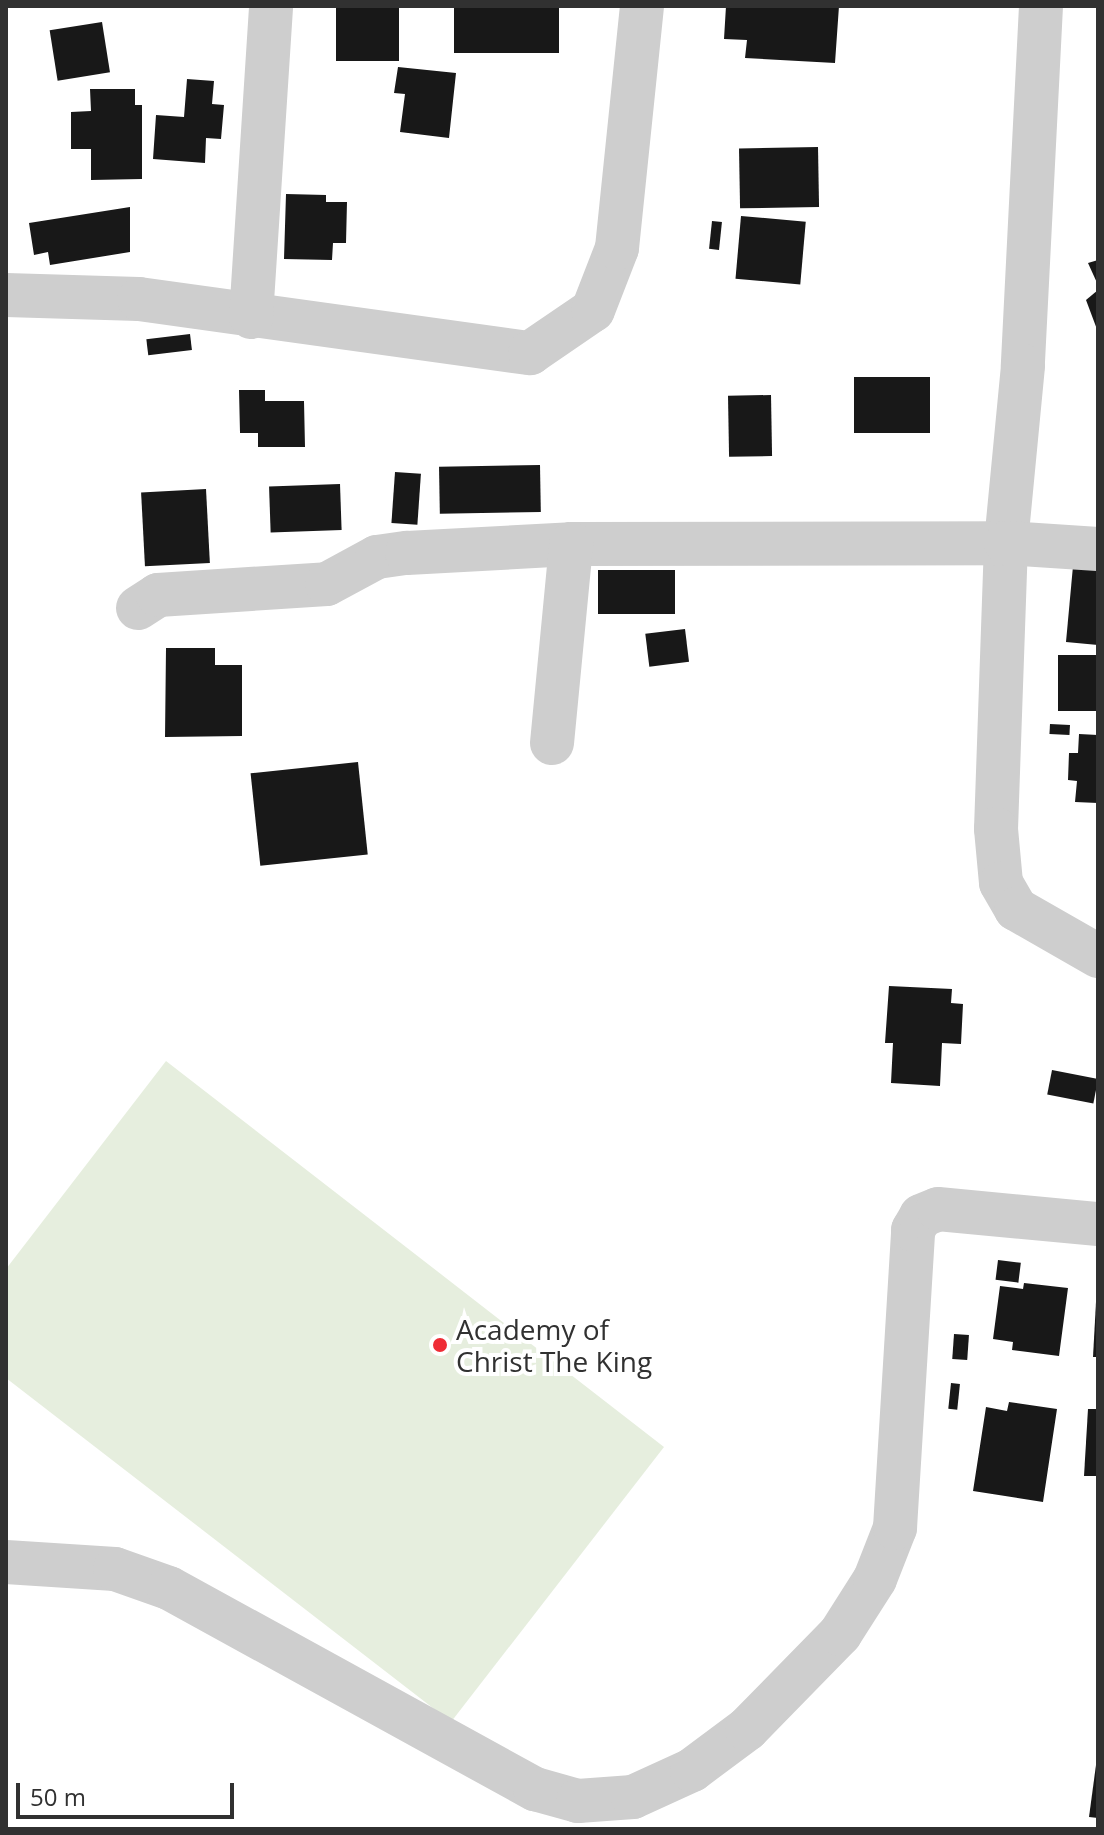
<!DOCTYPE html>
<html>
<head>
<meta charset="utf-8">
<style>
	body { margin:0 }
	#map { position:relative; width:1104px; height:1835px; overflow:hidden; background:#fff; font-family:"Open Sans",sans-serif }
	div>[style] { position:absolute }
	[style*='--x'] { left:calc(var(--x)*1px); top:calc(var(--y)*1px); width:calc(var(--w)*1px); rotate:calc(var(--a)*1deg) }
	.green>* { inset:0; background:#e6eede }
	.building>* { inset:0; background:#181818; transform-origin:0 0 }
	.minor>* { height:44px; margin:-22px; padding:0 22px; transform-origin:22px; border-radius:22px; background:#cecece }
	.dots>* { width:22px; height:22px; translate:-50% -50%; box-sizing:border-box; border:4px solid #fff; border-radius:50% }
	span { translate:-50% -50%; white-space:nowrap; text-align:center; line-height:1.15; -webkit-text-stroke:8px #fff; paint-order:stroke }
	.poi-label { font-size:28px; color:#313131 }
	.left { translate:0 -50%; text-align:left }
	.frame { position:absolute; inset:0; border:8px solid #313131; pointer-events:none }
	.scale { position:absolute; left:16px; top:1783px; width:218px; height:36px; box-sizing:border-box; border:4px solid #313131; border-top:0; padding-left:10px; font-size:24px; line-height:28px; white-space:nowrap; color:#313131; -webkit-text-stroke:6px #fff; paint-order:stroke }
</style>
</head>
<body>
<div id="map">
	<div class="green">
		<i style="clip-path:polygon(166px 1061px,664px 1447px,451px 1722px,6px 1378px,6px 1269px)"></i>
	</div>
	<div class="building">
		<i style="left:336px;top:6px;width:63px;height:55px"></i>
		<i style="left:454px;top:6px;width:105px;height:47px"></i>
		<i style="clip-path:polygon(726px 6px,839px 6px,835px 63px,745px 58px,747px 40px,724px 39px)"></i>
		<i style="left:102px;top:22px;width:51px;height:53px;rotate:81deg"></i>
		<i style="clip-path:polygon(398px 67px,456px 73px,449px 138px,400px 132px,405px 94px,394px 93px)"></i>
		<i style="clip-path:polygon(187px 79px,214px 81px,212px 104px,224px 105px,221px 139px,206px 138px,205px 163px,153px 159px,156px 115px,184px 117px)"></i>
		<i style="clip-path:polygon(90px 89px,135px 89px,135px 105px,142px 105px,142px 179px,91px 180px,91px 149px,71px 149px,71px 112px,91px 111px)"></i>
		<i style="left:818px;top:147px;width:60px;height:79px;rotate:89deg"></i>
		<i style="clip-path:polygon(286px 194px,326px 195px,326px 202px,347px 202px,346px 243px,333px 243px,332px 260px,284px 259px)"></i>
		<i style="clip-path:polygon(130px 207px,130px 252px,50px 265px,48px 252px,34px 255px,29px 223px)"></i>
		<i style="left:741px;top:216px;width:65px;height:63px;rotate:5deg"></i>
		<i style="left:712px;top:221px;width:10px;height:28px;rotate:6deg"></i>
		<i style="clip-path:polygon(1098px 260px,1098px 285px,1088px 263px)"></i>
		<i style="clip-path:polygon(1098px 290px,1098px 332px,1086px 300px)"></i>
		<i style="left:190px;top:334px;width:16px;height:44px;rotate:83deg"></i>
		<i style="left:854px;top:377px;width:76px;height:56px"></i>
		<i style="clip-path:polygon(239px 390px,265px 390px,265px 401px,304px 401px,305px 447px,258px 447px,258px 433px,240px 433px)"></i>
		<i style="left:771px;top:395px;width:61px;height:43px;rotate:89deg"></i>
		<i style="left:540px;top:465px;width:47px;height:101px;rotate:89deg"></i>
		<i style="left:395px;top:472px;width:26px;height:51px;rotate:4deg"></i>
		<i style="left:340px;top:484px;width:46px;height:71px;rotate:88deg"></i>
		<i style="left:206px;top:489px;width:74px;height:65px;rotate:87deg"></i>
		<i style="clip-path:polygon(1098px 565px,1098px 645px,1066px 642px,1073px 566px)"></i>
		<i style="left:598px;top:570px;width:77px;height:44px"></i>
		<i style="left:685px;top:629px;width:33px;height:40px;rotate:83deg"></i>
		<i style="clip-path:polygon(166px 648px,215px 648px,215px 665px,242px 665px,242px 736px,165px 737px)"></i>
		<i style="left:1058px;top:655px;width:40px;height:56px"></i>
		<i style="left:1050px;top:724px;width:20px;height:10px;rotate:3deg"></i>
		<i style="clip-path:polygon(1079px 734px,1098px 735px,1098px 803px,1075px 802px,1077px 781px,1068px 780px,1069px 753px,1078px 753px)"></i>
		<i style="left:358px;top:762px;width:93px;height:108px;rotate:84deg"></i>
		<i style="clip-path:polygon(889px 986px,952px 989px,951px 1003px,963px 1004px,961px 1044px,942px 1043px,940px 1086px,891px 1083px,893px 1043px,885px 1043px)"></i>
		<i style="left:1052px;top:1070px;width:47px;height:25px;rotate:11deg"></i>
		<i style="left:998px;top:1260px;width:23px;height:20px;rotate:7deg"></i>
		<i style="clip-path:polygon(1024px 1283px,1068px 1288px,1059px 1356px,1012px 1350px,1013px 1342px,993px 1339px,1000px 1286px,1023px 1289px)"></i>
		<i style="clip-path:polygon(1096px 1302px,1098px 1302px,1098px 1357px,1093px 1357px)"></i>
		<i style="left:954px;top:1334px;width:15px;height:25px;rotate:4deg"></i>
		<i style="left:951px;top:1383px;width:9px;height:26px;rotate:6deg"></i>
		<i style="clip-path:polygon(1009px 1402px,1057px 1409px,1043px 1502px,973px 1491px,986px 1407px,1007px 1411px)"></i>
		<i style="clip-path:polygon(1088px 1409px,1098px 1409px,1098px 1476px,1084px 1476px)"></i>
		<i style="clip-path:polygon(1096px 1765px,1098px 1765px,1098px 1818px,1089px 1817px)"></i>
	</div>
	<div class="minor">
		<i style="--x:1041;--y:6;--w:360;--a:92.9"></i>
		<i style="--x:1023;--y:366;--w:178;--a:95.5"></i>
		<i style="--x:1006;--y:543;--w:286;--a:92"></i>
		<i style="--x:996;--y:829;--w:54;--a:84.7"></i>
		<i style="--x:1001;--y:883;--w:30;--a:60"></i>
		<i style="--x:1016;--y:909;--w:95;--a:29.8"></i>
		<i style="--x:6;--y:295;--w:133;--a:1.7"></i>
		<i style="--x:139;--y:299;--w:395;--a:7.9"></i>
		<i style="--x:530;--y:353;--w:76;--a:-34.3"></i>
		<i style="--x:593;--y:310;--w:66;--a:-68.8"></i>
		<i style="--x:617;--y:248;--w:243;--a:-84.1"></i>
		<i style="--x:251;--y:317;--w:312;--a:-86.3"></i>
		<i style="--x:138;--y:608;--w:24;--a:-33"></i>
		<i style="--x:158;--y:595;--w:169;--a:-3.7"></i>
		<i style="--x:327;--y:584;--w:57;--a:-28.4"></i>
		<i style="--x:377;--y:557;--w:30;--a:-8"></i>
		<i style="--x:407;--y:553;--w:164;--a:-3.1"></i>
		<i style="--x:571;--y:544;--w:435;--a:-0.1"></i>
		<i style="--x:1006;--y:543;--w:92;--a:3.7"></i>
		<i style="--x:552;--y:743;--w:200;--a:-84.5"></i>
		<i style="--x:6;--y:1562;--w:109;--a:3.7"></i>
		<i style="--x:115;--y:1569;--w:57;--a:19.4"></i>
		<i style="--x:169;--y:1588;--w:418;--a:28.8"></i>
		<i style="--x:535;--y:1789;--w:45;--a:15.6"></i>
		<i style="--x:578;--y:1801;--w:55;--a:-4.2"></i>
		<i style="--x:633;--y:1797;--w:65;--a:-24.6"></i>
		<i style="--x:692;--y:1770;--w:69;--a:-36.7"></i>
		<i style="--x:747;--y:1729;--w:133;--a:-45.6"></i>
		<i style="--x:840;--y:1634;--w:65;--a:-57.5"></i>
		<i style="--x:875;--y:1579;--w:55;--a:-68.6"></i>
		<i style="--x:895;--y:1528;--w:299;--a:-86.5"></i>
		<i style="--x:913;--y:1230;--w:16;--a:-60"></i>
		<i style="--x:921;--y:1216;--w:18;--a:-22"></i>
		<i style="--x:938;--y:1209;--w:161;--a:5.4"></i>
	</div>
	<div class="dots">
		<i style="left:440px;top:1345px;background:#ef2c36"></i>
	</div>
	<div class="poi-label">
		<span class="left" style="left:456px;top:1345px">Academy of<br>Christ The King</span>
	</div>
	<div class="frame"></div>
	<div class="scale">50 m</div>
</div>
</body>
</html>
